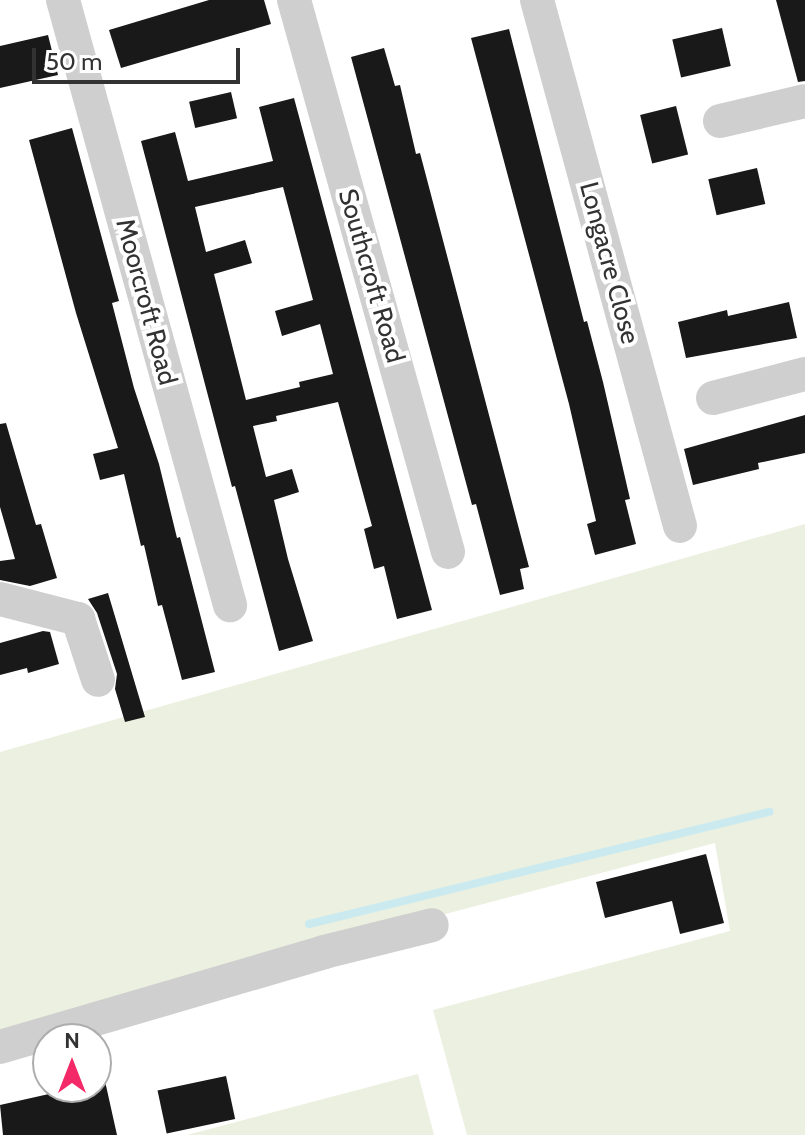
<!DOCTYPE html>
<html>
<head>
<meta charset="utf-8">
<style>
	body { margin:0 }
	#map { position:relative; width:805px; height:1135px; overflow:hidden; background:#fff; font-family:Cabin,sans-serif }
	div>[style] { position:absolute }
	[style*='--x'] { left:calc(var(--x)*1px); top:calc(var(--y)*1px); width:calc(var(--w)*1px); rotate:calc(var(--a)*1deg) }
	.green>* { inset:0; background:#ecf0e0 }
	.stream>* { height:8px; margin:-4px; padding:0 4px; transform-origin:4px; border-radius:4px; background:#cbeaf0 }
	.building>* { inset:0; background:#191919; transform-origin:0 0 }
	.minor>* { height:34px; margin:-17px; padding:0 17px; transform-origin:17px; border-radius:17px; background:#cfcfcf }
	span { translate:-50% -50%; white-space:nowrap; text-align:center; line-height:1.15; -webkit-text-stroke:8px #fff; paint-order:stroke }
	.street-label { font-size:26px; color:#323232 }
	.north { position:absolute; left:32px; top:1023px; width:80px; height:80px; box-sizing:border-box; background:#fff; border:2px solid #adadad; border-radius:50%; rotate:0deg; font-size:22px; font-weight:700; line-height:32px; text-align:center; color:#323232 }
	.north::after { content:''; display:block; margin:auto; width:28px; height:36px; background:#f42967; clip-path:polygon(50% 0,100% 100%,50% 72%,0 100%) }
	.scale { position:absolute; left:32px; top:48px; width:208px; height:36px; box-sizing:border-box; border:4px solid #323232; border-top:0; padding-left:10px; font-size:24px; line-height:28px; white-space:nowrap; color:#323232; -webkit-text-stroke:6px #fff; paint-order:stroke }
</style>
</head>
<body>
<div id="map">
	<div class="green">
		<i style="clip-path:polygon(805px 524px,805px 1135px,467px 1135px,433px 1010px,730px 931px,715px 843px,0 1031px,0 752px)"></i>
		<i style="clip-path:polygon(418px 1074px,434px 1135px,187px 1135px)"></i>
	</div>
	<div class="stream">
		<i style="--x:309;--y:924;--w:474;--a:-13.7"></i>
	</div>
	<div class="building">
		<i style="clip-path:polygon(209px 0,264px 0,271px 24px,121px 68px,109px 30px)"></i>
		<i style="clip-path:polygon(776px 0,805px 0,805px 81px,798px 82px)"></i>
		<i style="left:722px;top:28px;width:39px;height:51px;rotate:77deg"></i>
		<i style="clip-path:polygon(509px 29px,584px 322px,587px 321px,603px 382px,630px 499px,625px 500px,636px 544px,595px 555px,587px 524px,596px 521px,569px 404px,471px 38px)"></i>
		<i style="clip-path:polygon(48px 35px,58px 75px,0 88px,0 46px)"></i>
		<i style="clip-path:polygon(384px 48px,395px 86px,400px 85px,416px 154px,420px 153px,529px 567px,520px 569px,524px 589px,500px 595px,476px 504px,472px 505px,351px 57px)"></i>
		<i style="left:231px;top:92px;width:27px;height:43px;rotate:77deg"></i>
		<i style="clip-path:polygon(evenodd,294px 98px,432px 610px,397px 619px,384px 566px,374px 569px,364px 529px,372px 526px,338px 402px,276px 416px,277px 421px,253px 426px,266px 477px,292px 469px,299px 492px,274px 500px,288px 559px,313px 641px,279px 651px,235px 486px,232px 487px,141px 141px,175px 132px,188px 181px,273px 161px,259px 107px,294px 98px,283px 187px,313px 300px,275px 311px,282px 336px,320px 324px,333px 374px,299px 382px,300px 387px,246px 400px,214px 274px,252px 263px,245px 240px,206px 252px,195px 207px,283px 187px)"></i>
		<i style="left:676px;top:106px;width:50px;height:37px;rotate:76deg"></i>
		<i style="clip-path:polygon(72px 128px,119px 301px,112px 303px,134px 388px,159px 464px,177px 538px,180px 537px,215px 672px,182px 680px,162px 605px,158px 606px,144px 545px,141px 546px,124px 474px,100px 480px,93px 454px,118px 448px,76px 313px,29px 140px)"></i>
		<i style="left:757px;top:168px;width:37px;height:50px;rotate:77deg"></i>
		<i style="clip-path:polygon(789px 302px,797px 338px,686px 358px,678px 322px,727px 310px,728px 316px)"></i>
		<i style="clip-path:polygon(805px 415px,805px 453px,758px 463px,759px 469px,693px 485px,684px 449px)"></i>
		<i style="clip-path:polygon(6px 423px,36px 525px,41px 524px,57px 578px,30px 586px,0 580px,0 561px,15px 559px,0 507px,0 424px)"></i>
		<i style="clip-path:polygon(108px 593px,145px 717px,125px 722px,115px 689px,117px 674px,97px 613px,88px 599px)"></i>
		<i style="clip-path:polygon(43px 631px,50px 632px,59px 664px,28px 673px,27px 668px,0 675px,0 643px)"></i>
		<i style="clip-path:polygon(706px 854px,724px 923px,680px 934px,672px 901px,605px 918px,596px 882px)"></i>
		<i style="left:226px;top:1076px;width:44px;height:70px;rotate:78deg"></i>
		<i style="clip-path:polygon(105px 1081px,117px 1135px,3px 1135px,0 1105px,80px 1087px,96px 1087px,96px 1084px)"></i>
	</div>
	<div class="minor">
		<i style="--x:63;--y:0;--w:628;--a:74.57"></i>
		<i style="--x:294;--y:0;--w:573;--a:74.41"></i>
		<i style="--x:537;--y:0;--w:545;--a:74.79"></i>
		<i style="--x:720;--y:121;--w:87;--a:-13.2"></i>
		<i style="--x:713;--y:398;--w:95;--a:-14.6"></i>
		<i style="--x:0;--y:599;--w:81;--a:14.4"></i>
		<i style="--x:78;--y:619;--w:64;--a:71.8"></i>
		<i style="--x:0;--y:1047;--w:338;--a:-16.3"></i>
		<i style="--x:324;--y:952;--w:111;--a:-14"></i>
	</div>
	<div class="street-label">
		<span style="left:609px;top:263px;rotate:75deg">Longacre Close</span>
		<span style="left:371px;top:276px;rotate:74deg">Southcroft Road</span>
		<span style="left:146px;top:302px;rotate:75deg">Moorcroft Road</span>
	</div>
	<div class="north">N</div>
	<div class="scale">50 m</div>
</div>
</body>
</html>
